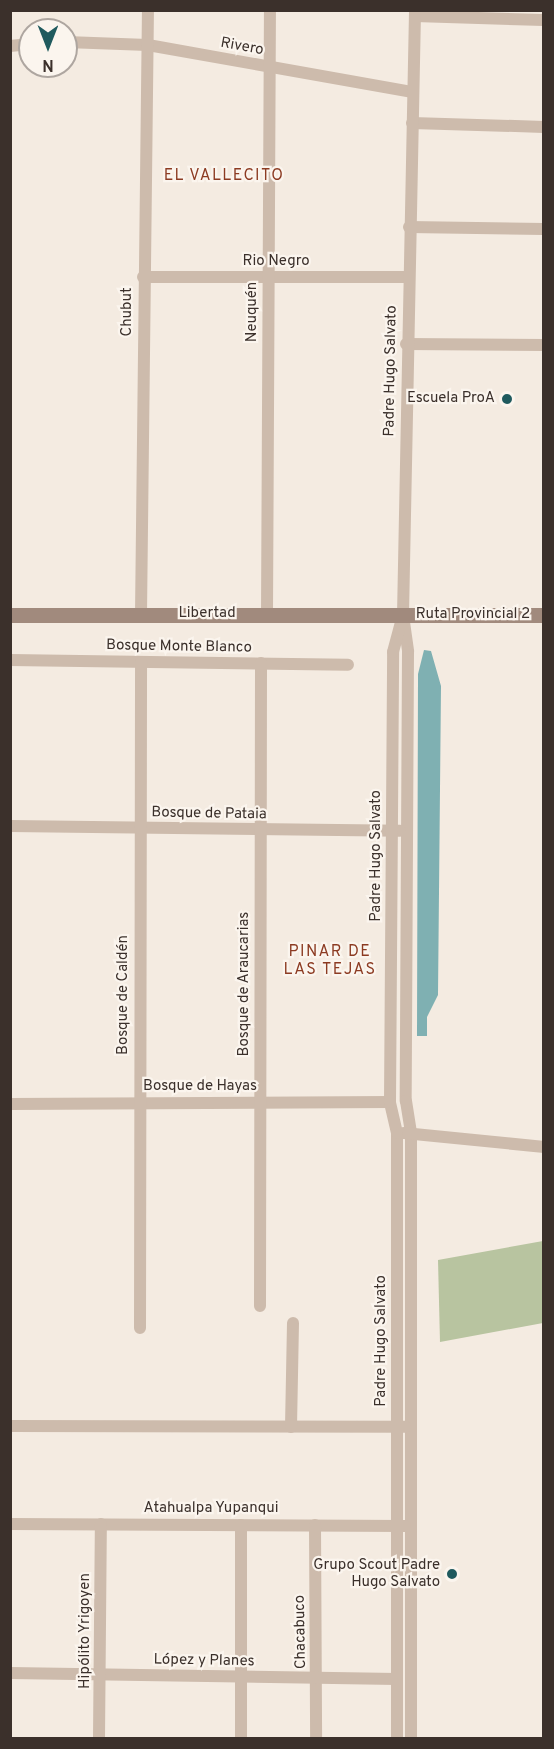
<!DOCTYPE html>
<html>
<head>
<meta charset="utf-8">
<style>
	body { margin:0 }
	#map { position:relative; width:554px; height:1749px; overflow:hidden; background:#f4ebe1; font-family:Overpass,sans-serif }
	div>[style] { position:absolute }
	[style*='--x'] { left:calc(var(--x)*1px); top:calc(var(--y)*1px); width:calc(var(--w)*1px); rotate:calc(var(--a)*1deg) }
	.green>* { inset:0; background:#b8c4a0 }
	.water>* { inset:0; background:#7fb0b2 }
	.minor>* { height:12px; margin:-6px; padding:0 6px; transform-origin:6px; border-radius:6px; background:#cdbbac }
	.secondary>* { height:15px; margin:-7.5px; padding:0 7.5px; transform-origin:7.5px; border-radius:7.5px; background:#a18a7d }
	.dots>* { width:16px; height:16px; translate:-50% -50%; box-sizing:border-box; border:3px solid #fbf5ee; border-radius:50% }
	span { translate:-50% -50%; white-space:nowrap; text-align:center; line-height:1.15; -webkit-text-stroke:4.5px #fbf5ee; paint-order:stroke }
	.street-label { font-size:15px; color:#3b302b }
	.poi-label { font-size:15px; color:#3b302b }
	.right { translate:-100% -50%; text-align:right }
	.neighbourhood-label { font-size:16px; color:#8c3b22; letter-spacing:1.5px }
	.frame { position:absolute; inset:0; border:12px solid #3b302b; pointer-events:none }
	.north { position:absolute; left:18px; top:18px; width:60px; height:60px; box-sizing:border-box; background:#fbf5ee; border:2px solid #aea6a0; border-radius:50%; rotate:180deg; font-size:16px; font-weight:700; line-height:24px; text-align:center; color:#3b302b }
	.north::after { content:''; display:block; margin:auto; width:21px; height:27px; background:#1f5a5e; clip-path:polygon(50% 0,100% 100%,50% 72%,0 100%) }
</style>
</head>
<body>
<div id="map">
	<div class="green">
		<i style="clip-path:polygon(543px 1241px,543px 1323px,440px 1342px,438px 1260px)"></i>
	</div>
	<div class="water">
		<i style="clip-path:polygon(424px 650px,431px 651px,441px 686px,438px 995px,427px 1017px,427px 1036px,417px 1036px,418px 674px)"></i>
	</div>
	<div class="minor">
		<i style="--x:415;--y:16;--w:129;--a:1.8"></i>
		<i style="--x:66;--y:42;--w:82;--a:2.1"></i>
		<i style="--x:148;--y:45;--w:269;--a:10.1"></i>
		<i style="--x:10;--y:46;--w:20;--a:-6"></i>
		<i style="--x:412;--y:123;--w:132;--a:1.7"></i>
		<i style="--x:409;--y:227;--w:135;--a:0.8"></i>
		<i style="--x:143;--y:277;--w:265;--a:0"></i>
		<i style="--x:406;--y:344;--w:138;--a:0.4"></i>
		<i style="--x:141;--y:614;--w:604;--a:-89.34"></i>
		<i style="--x:267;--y:614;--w:604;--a:-89.72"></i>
		<i style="--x:404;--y:622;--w:30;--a:82"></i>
		<i style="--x:408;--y:652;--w:449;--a:90.3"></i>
		<i style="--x:406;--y:1101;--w:33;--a:81"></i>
		<i style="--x:411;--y:1134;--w:604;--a:90"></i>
		<i style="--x:10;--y:660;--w:338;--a:0.8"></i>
		<i style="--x:10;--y:826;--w:390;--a:0.7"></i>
		<i style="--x:10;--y:1104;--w:380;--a:-0.3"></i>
		<i style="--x:404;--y:1133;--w:141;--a:5.7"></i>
		<i style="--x:260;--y:1306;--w:643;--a:-89.91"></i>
		<i style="--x:140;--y:1328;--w:666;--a:-89.91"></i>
		<i style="--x:10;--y:1426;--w:395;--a:0.1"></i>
		<i style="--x:291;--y:1427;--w:104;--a:-88.9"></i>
		<i style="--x:10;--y:1524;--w:395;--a:0.3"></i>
		<i style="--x:315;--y:1525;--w:213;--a:89.7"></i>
		<i style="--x:10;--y:1673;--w:387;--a:0.9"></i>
		<i style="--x:99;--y:1738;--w:214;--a:-89.5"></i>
		<i style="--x:241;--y:1738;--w:213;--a:-90"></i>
		<i style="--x:397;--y:1738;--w:605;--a:-90"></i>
		<i style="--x:397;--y:1133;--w:32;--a:-103"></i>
		<i style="--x:390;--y:1102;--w:450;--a:-89.6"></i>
		<i style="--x:393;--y:652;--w:38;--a:-75"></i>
		<i style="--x:403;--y:615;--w:605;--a:-88.86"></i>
	</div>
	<div class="secondary">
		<i style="--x:10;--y:615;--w:534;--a:0"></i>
	</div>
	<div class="dots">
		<i style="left:507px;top:399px;background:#1f5a5e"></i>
		<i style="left:452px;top:1574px;background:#1f5a5e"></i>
	</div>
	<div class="street-label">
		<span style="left:242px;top:47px;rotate:10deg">Rivero</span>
		<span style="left:276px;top:262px">Rio Negro</span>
		<span style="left:128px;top:312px;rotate:-90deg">Chubut</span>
		<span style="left:253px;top:312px;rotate:-90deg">Neuquén</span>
		<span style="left:391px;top:371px;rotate:-89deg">Padre Hugo Salvato</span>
		<span style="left:207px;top:614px">Libertad</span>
		<span style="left:473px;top:615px">Ruta Provincial 2</span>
		<span style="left:179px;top:647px;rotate:1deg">Bosque Monte Blanco</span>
		<span style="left:209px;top:814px;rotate:1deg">Bosque de Pataia</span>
		<span style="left:377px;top:856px;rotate:-90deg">Padre Hugo Salvato</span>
		<span style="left:245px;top:984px;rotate:-90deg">Bosque de Araucarias</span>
		<span style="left:124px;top:995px;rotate:-90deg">Bosque de Caldén</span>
		<span style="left:200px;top:1087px">Bosque de Hayas</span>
		<span style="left:382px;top:1341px;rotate:-90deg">Padre Hugo Salvato</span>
		<span style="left:211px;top:1509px">Atahualpa Yupanqui</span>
		<span style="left:86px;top:1631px;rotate:-90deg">Hipólito Yrigoyen</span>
		<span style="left:301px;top:1632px;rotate:-91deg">Chacabuco</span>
		<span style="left:204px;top:1661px;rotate:1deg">López y Planes</span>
	</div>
	<div class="poi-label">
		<span class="right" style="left:495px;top:399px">Escuela ProA</span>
		<span class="right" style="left:440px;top:1574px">Grupo Scout Padre<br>Hugo Salvato</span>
	</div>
	<div class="neighbourhood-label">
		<span style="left:224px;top:176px">EL VALLECITO</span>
		<span style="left:330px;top:961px">PINAR DE<br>LAS TEJAS</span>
	</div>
	<div class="frame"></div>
	<div class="north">N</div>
</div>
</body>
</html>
